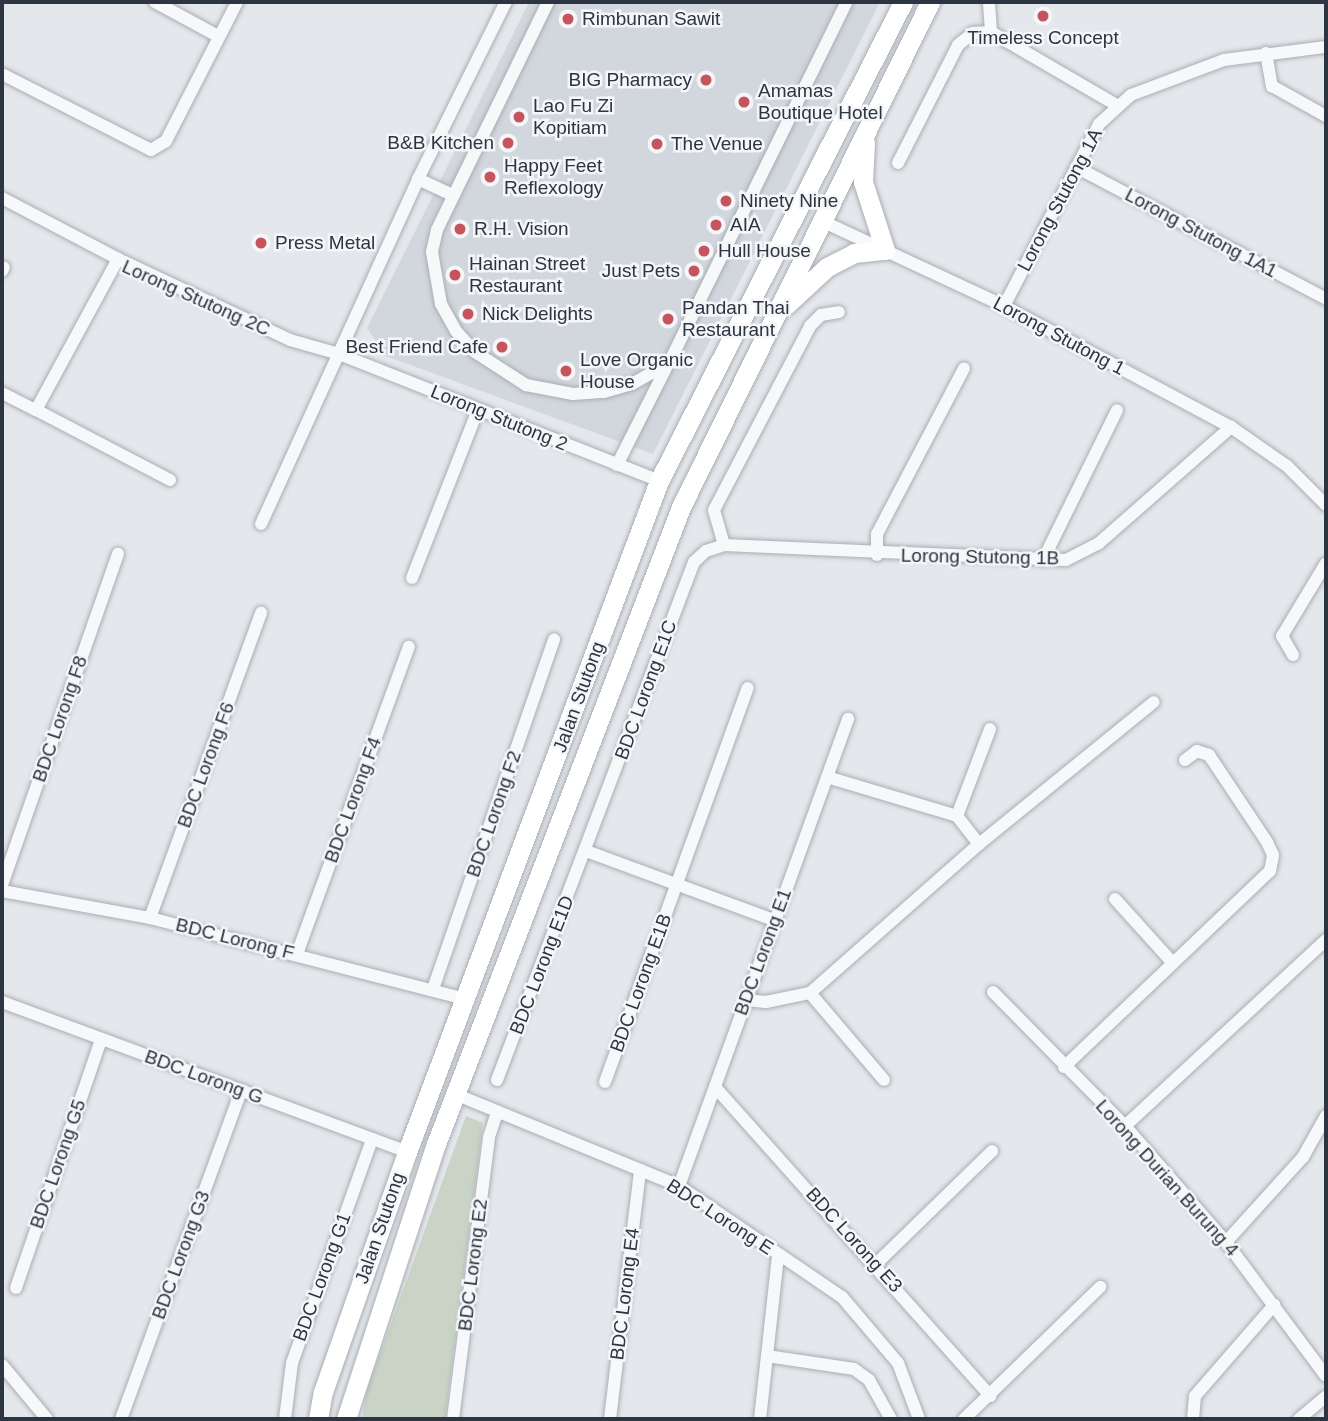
<!DOCTYPE html>
<html>
<head>
<meta charset="utf-8">
<style>
	body { margin:0 }
	#map { position:relative; width:1328px; height:1421px; overflow:hidden; background:#e4e7eb; font-family:Arial,sans-serif }
	div>[style] { position:absolute }
	[style*='--x'] { left:calc(var(--x)*1px); top:calc(var(--y)*1px); width:calc(var(--w)*1px); rotate:calc(var(--a)*1deg) }
	.built>* { inset:0; background:#d2d6dd }
	.green>* { inset:0; background:#c9d4c6 }
	.roads { filter:drop-shadow(0 0 2px #a9aeb5) drop-shadow(0 0 2px #a9aeb5) }
	.street>* { height:12px; margin:-6px; padding:0 6px; transform-origin:6px; border-radius:6px; background:#f7f8f9 }
	.primary>* { height:19px; margin:-9.5px; padding:0 9.5px; transform-origin:9.5px; border-radius:9.5px; background:#fff }
	.dots>* { width:19px; height:19px; translate:-50% -50%; box-sizing:border-box; border:4px solid #f4f6f8; border-radius:50% }
	span { translate:-50% -50%; white-space:nowrap; text-align:center; line-height:1.15; -webkit-text-stroke:5px #f4f6f8; paint-order:stroke }
	.poi-label { font-size:19px; color:#2d3442 }
	.left { translate:0 -50%; text-align:left }
	.right { translate:-100% -50%; text-align:right }
	.street-label { font-size:19px; color:#2d3442 }
	.frame { position:absolute; inset:0; border:4px solid #2d3442; pointer-events:none }
</style>
</head>
<body>
<div id="map">
	<div class="built">
		<i style="clip-path:polygon(529px 2px,880px 2px,653px 454px,386px 356px,367px 328px)"></i>
	</div>
	<div class="green">
		<i style="clip-path:polygon(466px 1116px,483px 1123px,445px 1419px,362px 1419px,367px 1390px)"></i>
	</div>
	<div class="roads">
		<div class="street">
			<i style="--x:155;--y:2;--w:72;--a:28.4"></i>
			<i style="--x:548;--y:2;--w:254;--a:116"></i>
			<i style="--x:437;--y:230;--w:23;--a:103"></i>
			<i style="--x:432;--y:252;--w:53;--a:80.2"></i>
			<i style="--x:441;--y:304;--w:31;--a:61"></i>
			<i style="--x:456;--y:331;--w:28;--a:48"></i>
			<i style="--x:475;--y:352;--w:61;--a:32.9"></i>
			<i style="--x:526;--y:385;--w:48;--a:10.8"></i>
			<i style="--x:573;--y:394;--w:31;--a:-4"></i>
			<i style="--x:604;--y:392;--w:29;--a:-16"></i>
			<i style="--x:632;--y:384;--w:43;--a:-29.6"></i>
			<i style="--x:669;--y:363;--w:402;--a:-63.8"></i>
			<i style="--x:991;--y:32;--w:147;--a:30.2"></i>
			<i style="--x:1266;--y:53;--w:34;--a:80"></i>
			<i style="--x:1272;--y:86;--w:62;--a:29.1"></i>
			<i style="--x:2;--y:74;--w:167;--a:27"></i>
			<i style="--x:151;--y:150;--w:17;--a:-31"></i>
			<i style="--x:166;--y:141;--w:156;--a:-62.9"></i>
			<i style="--x:898;--y:163;--w:132;--a:-63"></i>
			<i style="--x:958;--y:45;--w:19;--a:-39"></i>
			<i style="--x:973;--y:33;--w:18;--a:-3"></i>
			<i style="--x:991;--y:32;--w:30;--a:-94"></i>
			<i style="--x:1076;--y:167;--w:283;--a:27.8"></i>
			<i style="--x:418;--y:179;--w:38;--a:25"></i>
			<i style="--x:2;--y:198;--w:131;--a:27.7"></i>
			<i style="--x:822;--y:221;--w:201;--a:25"></i>
			<i style="--x:1004;--y:306;--w:257;--a:28.1"></i>
			<i style="--x:1231;--y:427;--w:68;--a:34.9"></i>
			<i style="--x:1287;--y:466;--w:55;--a:45"></i>
			<i style="--x:2;--y:271;--w:4;--a:-63"></i>
			<i style="--x:1004;--y:306;--w:205;--a:-62.4"></i>
			<i style="--x:1099;--y:124;--w:43;--a:-42.2"></i>
			<i style="--x:1131;--y:95;--w:99;--a:-20.6"></i>
			<i style="--x:1224;--y:60;--w:103;--a:-7.3"></i>
			<i style="--x:2;--y:393;--w:38;--a:27"></i>
			<i style="--x:617;--y:465;--w:109;--a:-63.2"></i>
			<i style="--x:170;--y:480;--w:151;--a:-152.4"></i>
			<i style="--x:36;--y:410;--w:172;--a:-61.5"></i>
			<i style="--x:118;--y:259;--w:190;--a:25.2"></i>
			<i style="--x:290;--y:340;--w:51;--a:15.9"></i>
			<i style="--x:339;--y:354;--w:344;--a:21.6"></i>
			<i style="--x:261;--y:524;--w:379;--a:-65.5"></i>
			<i style="--x:418;--y:179;--w:198;--a:-63.6"></i>
			<i style="--x:724;--y:545;--w:36;--a:-106"></i>
			<i style="--x:714;--y:510;--w:208;--a:-62.4"></i>
			<i style="--x:810;--y:326;--w:16;--a:-45"></i>
			<i style="--x:821;--y:315;--w:18;--a:-9"></i>
			<i style="--x:877;--y:555;--w:21;--a:-90"></i>
			<i style="--x:877;--y:534;--w:187;--a:-62.3"></i>
			<i style="--x:1043;--y:560;--w:167;--a:-63.7"></i>
			<i style="--x:412;--y:578;--w:180;--a:-68.6"></i>
			<i style="--x:1293;--y:655;--w:22;--a:-120"></i>
			<i style="--x:1282;--y:636;--w:85;--a:-58.9"></i>
			<i style="--x:827;--y:777;--w:136;--a:16.7"></i>
			<i style="--x:957;--y:816;--w:36;--a:52"></i>
			<i style="--x:957;--y:816;--w:93;--a:-69.2"></i>
			<i style="--x:586;--y:851;--w:200;--a:20.2"></i>
			<i style="--x:2;--y:885;--w:351;--a:-70.7"></i>
			<i style="--x:2;--y:891;--w:150;--a:10.3"></i>
			<i style="--x:150;--y:918;--w:326;--a:14.4"></i>
			<i style="--x:1115;--y:899;--w:85;--a:47.9"></i>
			<i style="--x:150;--y:918;--w:325;--a:-70"></i>
			<i style="--x:297;--y:954;--w:327;--a:-70"></i>
			<i style="--x:433;--y:989;--w:370;--a:-70.9"></i>
			<i style="--x:993;--y:992;--w:188;--a:45.4"></i>
			<i style="--x:1125;--y:1126;--w:154;--a:49"></i>
			<i style="--x:1226;--y:1242;--w:167;--a:53.3"></i>
			<i style="--x:810;--y:993;--w:114;--a:49.6"></i>
			<i style="--x:746;--y:1000;--w:20;--a:6"></i>
			<i style="--x:766;--y:1002;--w:45;--a:-11.6"></i>
			<i style="--x:810;--y:993;--w:225;--a:-41.4"></i>
			<i style="--x:979;--y:844;--w:225;--a:-39.1"></i>
			<i style="--x:2;--y:1002;--w:432;--a:20.3"></i>
			<i style="--x:1064;--y:1067;--w:284;--a:-43.6"></i>
			<i style="--x:1270;--y:871;--w:16;--a:-79"></i>
			<i style="--x:1273;--y:855;--w:14;--a:-115"></i>
			<i style="--x:1267;--y:842;--w:105;--a:-123.7"></i>
			<i style="--x:1209;--y:755;--w:13;--a:-162"></i>
			<i style="--x:1197;--y:751;--w:15;--a:143"></i>
			<i style="--x:497;--y:1080;--w:554;--a:-69.18"></i>
			<i style="--x:694;--y:562;--w:16;--a:-43"></i>
			<i style="--x:706;--y:551;--w:19;--a:-18"></i>
			<i style="--x:724;--y:545;--w:342;--a:2.5"></i>
			<i style="--x:1066;--y:560;--w:37;--a:-27"></i>
			<i style="--x:1099;--y:543;--w:176;--a:-41.3"></i>
			<i style="--x:605;--y:1082;--w:419;--a:-70.1"></i>
			<i style="--x:715;--y:1087;--w:414;--a:48.3"></i>
			<i style="--x:455;--y:1094;--w:242;--a:22.3"></i>
			<i style="--x:679;--y:1186;--w:197;--a:34.3"></i>
			<i style="--x:842;--y:1297;--w:87;--a:49.7"></i>
			<i style="--x:898;--y:1363;--w:60;--a:69.4"></i>
			<i style="--x:1125;--y:1126;--w:274;--a:-42.8"></i>
			<i style="--x:679;--y:1186;--w:497;--a:-70.1"></i>
			<i style="--x:1226;--y:1242;--w:115;--a:-47.8"></i>
			<i style="--x:1303;--y:1157;--w:47;--a:-60.7"></i>
			<i style="--x:876;--y:1264;--w:162;--a:-44.2"></i>
			<i style="--x:16;--y:1288;--w:262;--a:-71.1"></i>
			<i style="--x:767;--y:1356;--w:88;--a:8.5"></i>
			<i style="--x:854;--y:1369;--w:19;--a:36"></i>
			<i style="--x:869;--y:1380;--w:45;--a:60.6"></i>
			<i style="--x:2;--y:1365;--w:70;--a:50.2"></i>
			<i style="--x:121;--y:1419;--w:349;--a:-69.9"></i>
			<i style="--x:285;--y:1419;--w:56;--a:-82.9"></i>
			<i style="--x:292;--y:1363;--w:238;--a:-70.3"></i>
			<i style="--x:453;--y:1419;--w:284;--a:-82.7"></i>
			<i style="--x:489;--y:1137;--w:26;--a:-72"></i>
			<i style="--x:610;--y:1419;--w:251;--a:-83.1"></i>
			<i style="--x:760;--y:1419;--w:165;--a:-83.7"></i>
			<i style="--x:964;--y:1419;--w:190;--a:-44.1"></i>
			<i style="--x:1193;--y:1419;--w:23;--a:-85"></i>
			<i style="--x:1195;--y:1396;--w:121;--a:-49"></i>
			<i style="--x:1299;--y:1419;--w:35;--a:-40"></i>
		</div>
		<div class="primary">
			<i style="--x:786;--y:305;--w:56;--a:-42.8"></i>
			<i style="--x:827;--y:267;--w:30;--a:-27"></i>
			<i style="--x:854;--y:253;--w:31;--a:-6"></i>
			<i style="--x:885;--y:250;--w:71;--a:-107.9"></i>
			<i style="--x:863;--y:182;--w:40;--a:-87.1"></i>
			<i style="--x:318;--y:1419;--w:27;--a:-80"></i>
			<i style="--x:323;--y:1392;--w:254;--a:-70.7"></i>
			<i style="--x:407;--y:1152;--w:717;--a:-69.42"></i>
			<i style="--x:659;--y:481;--w:538;--a:-63.01"></i>
			<i style="--x:346;--y:1419;--w:289;--a:-71.9"></i>
			<i style="--x:436;--y:1144;--w:682;--a:-68.96"></i>
			<i style="--x:681;--y:507;--w:563;--a:-63.75"></i>
		</div>
	</div>
	<div class="dots">
		<i style="left:1043px;top:16px;background:#c6545f"></i>
		<i style="left:568px;top:19px;background:#c6545f"></i>
		<i style="left:706px;top:80px;background:#c6545f"></i>
		<i style="left:744px;top:102px;background:#c6545f"></i>
		<i style="left:519px;top:117px;background:#c6545f"></i>
		<i style="left:508px;top:143px;background:#c6545f"></i>
		<i style="left:657px;top:144px;background:#c6545f"></i>
		<i style="left:490px;top:177px;background:#c6545f"></i>
		<i style="left:726px;top:201px;background:#c6545f"></i>
		<i style="left:716px;top:225px;background:#c6545f"></i>
		<i style="left:460px;top:229px;background:#c6545f"></i>
		<i style="left:261px;top:243px;background:#c6545f"></i>
		<i style="left:704px;top:251px;background:#c6545f"></i>
		<i style="left:694px;top:271px;background:#c6545f"></i>
		<i style="left:455px;top:275px;background:#c6545f"></i>
		<i style="left:468px;top:314px;background:#c6545f"></i>
		<i style="left:668px;top:319px;background:#c6545f"></i>
		<i style="left:502px;top:347px;background:#c6545f"></i>
		<i style="left:566px;top:371px;background:#c6545f"></i>
	</div>
	<div class="poi-label">
		<span class="left" style="left:582px;top:19px">Rimbunan Sawit</span>
		<span style="left:1043px;top:38px">Timeless Concept</span>
		<span class="right" style="left:692px;top:80px">BIG Pharmacy</span>
		<span class="left" style="left:758px;top:102px">Amamas<br>Boutique Hotel</span>
		<span class="left" style="left:533px;top:117px">Lao Fu Zi<br>Kopitiam</span>
		<span class="right" style="left:494px;top:143px">B&amp;B Kitchen</span>
		<span class="left" style="left:671px;top:144px">The Venue</span>
		<span class="left" style="left:504px;top:177px">Happy Feet<br>Reflexology</span>
		<span class="left" style="left:740px;top:201px">Ninety Nine</span>
		<span class="left" style="left:730px;top:225px">AIA</span>
		<span class="left" style="left:474px;top:229px">R.H. Vision</span>
		<span class="left" style="left:275px;top:243px">Press Metal</span>
		<span class="left" style="left:718px;top:251px">Hull House</span>
		<span class="left" style="left:469px;top:275px">Hainan Street<br>Restaurant</span>
		<span class="right" style="left:680px;top:271px">Just Pets</span>
		<span class="left" style="left:682px;top:319px">Pandan Thai<br>Restaurant</span>
		<span class="left" style="left:482px;top:314px">Nick Delights</span>
		<span class="right" style="left:488px;top:347px">Best Friend Cafe</span>
		<span class="left" style="left:580px;top:371px">Love Organic<br>House</span>
	</div>
	<div class="street-label">
		<span style="left:1060px;top:200px;rotate:-62deg">Lorong Stutong 1A</span>
		<span style="left:1201px;top:233px;rotate:28deg">Lorong Stutong 1A1</span>
		<span style="left:196px;top:298px;rotate:24deg">Lorong Stutong 2C</span>
		<span style="left:1059px;top:336px;rotate:28deg">Lorong Stutong 1</span>
		<span style="left:499px;top:418px;rotate:22deg">Lorong Stutong 2</span>
		<span style="left:980px;top:557px;rotate:1deg">Lorong Stutong 1B</span>
		<span style="left:646px;top:690px;rotate:-70deg">BDC Lorong E1C</span>
		<span style="left:579px;top:697px;rotate:-70deg">Jalan Stutong</span>
		<span style="left:60px;top:719px;rotate:-71deg">BDC Lorong F8</span>
		<span style="left:206px;top:765px;rotate:-70deg">BDC Lorong F6</span>
		<span style="left:353px;top:800px;rotate:-70deg">BDC Lorong F4</span>
		<span style="left:494px;top:814px;rotate:-71deg">BDC Lorong F2</span>
		<span style="left:235px;top:939px;rotate:14deg">BDC Lorong F</span>
		<span style="left:763px;top:952px;rotate:-70deg">BDC Lorong E1</span>
		<span style="left:542px;top:965px;rotate:-69deg">BDC Lorong E1D</span>
		<span style="left:641px;top:983px;rotate:-70deg">BDC Lorong E1B</span>
		<span style="left:204px;top:1077px;rotate:20deg">BDC Lorong G</span>
		<span style="left:58px;top:1164px;rotate:-71deg">BDC Lorong G5</span>
		<span style="left:1167px;top:1178px;rotate:48deg">Lorong Durian Burung 4</span>
		<span style="left:720px;top:1217px;rotate:33deg">BDC Lorong E</span>
		<span style="left:380px;top:1228px;rotate:-71deg">Jalan Stutong</span>
		<span style="left:854px;top:1240px;rotate:48deg">BDC Lorong E3</span>
		<span style="left:181px;top:1255px;rotate:-70deg">BDC Lorong G3</span>
		<span style="left:473px;top:1265px;rotate:-83deg">BDC Lorong E2</span>
		<span style="left:322px;top:1277px;rotate:-70deg">BDC Lorong G1</span>
		<span style="left:625px;top:1294px;rotate:-83deg">BDC Lorong E4</span>
	</div>
	<div class="frame"></div>
</div>
</body>
</html>
